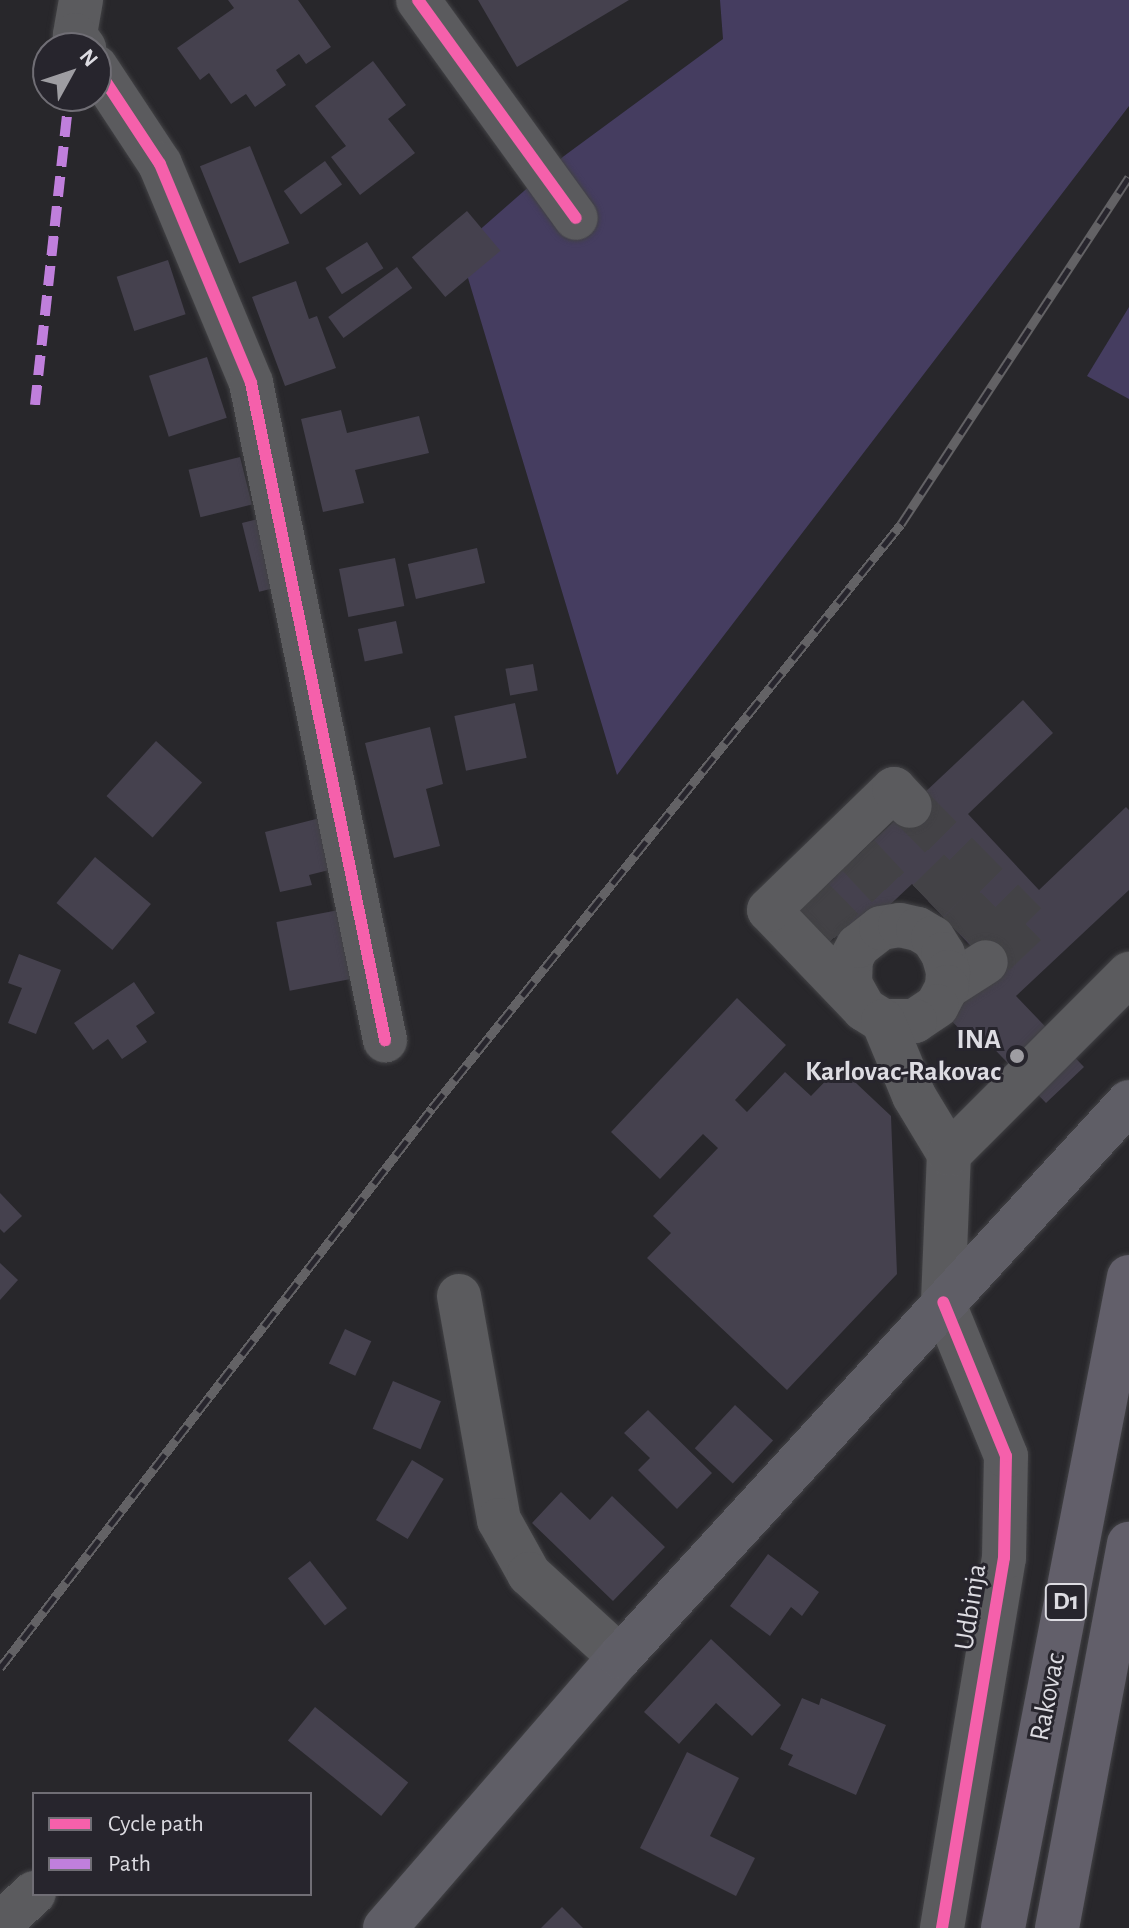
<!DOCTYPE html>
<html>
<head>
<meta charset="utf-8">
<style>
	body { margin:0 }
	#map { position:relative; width:1129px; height:1928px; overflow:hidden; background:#28272b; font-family:"Alegreya Sans",sans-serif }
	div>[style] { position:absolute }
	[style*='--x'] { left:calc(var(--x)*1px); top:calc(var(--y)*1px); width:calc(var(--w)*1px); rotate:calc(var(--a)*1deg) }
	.green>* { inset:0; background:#453d60 }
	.building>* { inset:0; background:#45414e; transform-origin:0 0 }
	.minor-tunnel>* { height:44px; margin-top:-22px; transform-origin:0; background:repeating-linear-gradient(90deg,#434246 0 44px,transparent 0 66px) }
	.roads { filter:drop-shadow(0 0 2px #424245) drop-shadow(0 0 2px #424245) }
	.minor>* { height:44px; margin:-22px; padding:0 22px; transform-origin:22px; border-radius:22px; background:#5b5b5e }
	.major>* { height:44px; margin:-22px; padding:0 22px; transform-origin:22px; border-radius:22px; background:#5f5e66 }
	.highway>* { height:44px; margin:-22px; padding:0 22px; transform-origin:22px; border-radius:22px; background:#625f6a }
	.rail>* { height:9px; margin-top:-4.5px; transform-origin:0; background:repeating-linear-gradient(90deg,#27252d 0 18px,#636265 0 36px); box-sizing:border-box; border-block:2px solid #636265 }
	.quiet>* { height:10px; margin-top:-5px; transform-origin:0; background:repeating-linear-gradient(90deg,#c07fdc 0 20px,transparent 0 30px) }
	.cycleway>* { height:12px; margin:-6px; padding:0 6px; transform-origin:6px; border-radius:6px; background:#f560ab }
	.dots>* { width:22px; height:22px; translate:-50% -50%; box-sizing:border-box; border:4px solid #27252d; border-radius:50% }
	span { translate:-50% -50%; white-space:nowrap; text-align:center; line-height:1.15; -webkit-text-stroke:6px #27252d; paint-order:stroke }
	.shield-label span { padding:2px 6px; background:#27252d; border:2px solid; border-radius:6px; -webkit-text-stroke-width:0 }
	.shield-label { font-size:26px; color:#dddce2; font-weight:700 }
	.poi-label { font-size:28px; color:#dddce2; font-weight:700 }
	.right { translate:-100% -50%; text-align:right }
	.street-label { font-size:28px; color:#dddce2 }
	.legend { position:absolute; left:32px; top:1792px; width:280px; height:104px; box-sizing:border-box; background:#27252d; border:2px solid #706e75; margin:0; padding:10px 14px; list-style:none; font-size:24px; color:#dddce2 }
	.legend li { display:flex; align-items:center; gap:16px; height:40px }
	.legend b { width:40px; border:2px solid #706e75 }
	.north { position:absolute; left:32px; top:32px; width:80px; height:80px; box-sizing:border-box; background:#27252d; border:2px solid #706e75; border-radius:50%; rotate:50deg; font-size:22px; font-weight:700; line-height:32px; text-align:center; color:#dddce2 }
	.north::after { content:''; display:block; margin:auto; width:28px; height:36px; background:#9e9da2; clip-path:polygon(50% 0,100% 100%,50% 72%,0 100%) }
</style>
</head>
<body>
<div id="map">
	<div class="green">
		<i style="clip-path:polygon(720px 0,1129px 0,1129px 106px,617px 775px,459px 248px,564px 156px,723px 39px)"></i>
		<i style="clip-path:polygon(1129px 307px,1129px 399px,1087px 376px)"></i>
	</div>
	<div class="building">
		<i style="clip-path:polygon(228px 0,298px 0,331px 47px,306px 64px,299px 54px,276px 70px,286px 85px,255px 107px,246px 94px,231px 104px,209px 73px,200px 80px,177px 48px,234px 8px)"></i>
		<i style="clip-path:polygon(478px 0,629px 0,517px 67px)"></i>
		<i style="clip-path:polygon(373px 61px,406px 105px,388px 119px,415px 153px,360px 195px,331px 157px,346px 146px,315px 106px)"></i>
		<i style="left:250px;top:146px;width:105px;height:54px;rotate:68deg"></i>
		<i style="left:325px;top:161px;width:29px;height:51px;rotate:54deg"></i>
		<i style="left:467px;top:211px;width:52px;height:72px;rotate:50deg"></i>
		<i style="left:367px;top:242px;width:31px;height:49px;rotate:58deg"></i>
		<i style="left:168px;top:260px;width:57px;height:54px;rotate:72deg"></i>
		<i style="left:397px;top:267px;width:26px;height:85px;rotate:54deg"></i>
		<i style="clip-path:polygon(296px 281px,309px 319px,317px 316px,336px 368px,285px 386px,252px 297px)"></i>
		<i style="left:207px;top:357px;width:64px;height:61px;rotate:72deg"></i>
		<i style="clip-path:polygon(341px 410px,347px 433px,419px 416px,429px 453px,355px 470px,364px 503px,323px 512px,301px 419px)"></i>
		<i style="left:240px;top:457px;width:49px;height:53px;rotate:76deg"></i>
		<i style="left:274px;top:515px;width:71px;height:33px;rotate:76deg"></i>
		<i style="left:477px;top:548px;width:36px;height:71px;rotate:77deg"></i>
		<i style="left:395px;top:558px;width:49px;height:57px;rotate:79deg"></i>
		<i style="left:396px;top:621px;width:33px;height:39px;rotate:78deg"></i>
		<i style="left:533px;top:664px;width:27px;height:28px;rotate:80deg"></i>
		<i style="clip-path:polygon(1023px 700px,1053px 733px,968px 814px,1039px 890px,1126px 807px,1129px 810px,1129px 890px,1016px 996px,1084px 1067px,1046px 1103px,978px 1032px,970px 1040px,945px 1014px,986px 962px,912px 884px,846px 946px,806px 904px)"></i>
		<i style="left:515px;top:703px;width:56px;height:62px;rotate:78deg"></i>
		<i style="clip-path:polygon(430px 727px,443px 784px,426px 789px,440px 846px,394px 858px,365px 743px)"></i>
		<i style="left:156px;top:741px;width:62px;height:74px;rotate:42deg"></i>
		<i style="clip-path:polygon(320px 818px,333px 869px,309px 875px,312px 885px,280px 892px,265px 832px)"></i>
		<i style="left:95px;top:857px;width:73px;height:60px;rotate:40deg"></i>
		<i style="left:349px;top:908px;width:70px;height:74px;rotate:79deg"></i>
		<i style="clip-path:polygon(19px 954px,61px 970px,36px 1034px,8px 1023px,22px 988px,8px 983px)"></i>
		<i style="clip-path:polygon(134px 982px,155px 1013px,136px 1026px,147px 1042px,122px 1059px,108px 1039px,93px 1050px,74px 1023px)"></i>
		<i style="clip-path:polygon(737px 998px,786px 1045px,735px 1100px,747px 1112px,785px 1072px,811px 1096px,839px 1067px,891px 1116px,897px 1274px,787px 1390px,647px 1258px,671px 1233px,653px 1216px,718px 1148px,703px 1134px,660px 1179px,611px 1132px)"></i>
		<i style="clip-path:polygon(0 1193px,22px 1216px,4px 1233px,0 1229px)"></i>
		<i style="clip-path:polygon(0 1263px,18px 1280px,0 1300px)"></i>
		<i style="left:345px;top:1329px;width:29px;height:38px;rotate:25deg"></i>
		<i style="left:393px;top:1381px;width:52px;height:52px;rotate:23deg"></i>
		<i style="left:735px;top:1405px;width:52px;height:59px;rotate:43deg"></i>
		<i style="clip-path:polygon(648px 1410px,712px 1473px,677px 1509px,638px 1470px,650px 1458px,624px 1433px)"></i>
		<i style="left:412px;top:1460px;width:37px;height:70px;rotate:31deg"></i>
		<i style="clip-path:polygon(561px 1492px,590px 1520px,612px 1496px,665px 1547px,613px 1601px,532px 1523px)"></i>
		<i style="clip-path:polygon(768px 1554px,819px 1592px,802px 1616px,791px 1607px,770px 1636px,730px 1606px)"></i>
		<i style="left:310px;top:1561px;width:60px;height:28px;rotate:52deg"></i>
		<i style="clip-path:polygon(711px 1639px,781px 1705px,752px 1736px,716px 1703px,679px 1744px,644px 1712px)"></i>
		<i style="clip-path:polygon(802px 1698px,819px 1705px,821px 1698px,886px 1725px,856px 1795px,788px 1765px,793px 1755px,780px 1749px)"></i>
		<i style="left:315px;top:1707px;width:120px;height:43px;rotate:39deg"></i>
		<i style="clip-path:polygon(687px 1752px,739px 1778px,710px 1836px,755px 1858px,736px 1896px,640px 1848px)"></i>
		<i style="clip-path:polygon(562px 1907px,583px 1928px,541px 1928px)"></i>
	</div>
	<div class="minor-tunnel">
		<i style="--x:910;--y:806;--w:165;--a:45.5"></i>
		<i style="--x:1026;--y:924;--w:55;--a:136.5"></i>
		<i style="--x:858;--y:855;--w:57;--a:47.1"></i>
		<i style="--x:812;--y:898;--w:59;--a:45.7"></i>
		<i style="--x:928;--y:901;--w:54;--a:-44.3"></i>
		<i style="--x:959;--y:933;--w:54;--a:-45.7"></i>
	</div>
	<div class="roads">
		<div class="minor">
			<i style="--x:81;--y:0;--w:36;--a:100"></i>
			<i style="--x:75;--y:35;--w:16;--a:55"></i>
			<i style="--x:418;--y:0;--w:269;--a:54.1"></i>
			<i style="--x:96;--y:67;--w:116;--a:56.6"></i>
			<i style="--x:160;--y:164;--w:237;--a:67.4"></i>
			<i style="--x:251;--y:383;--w:671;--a:78.47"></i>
			<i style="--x:947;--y:987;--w:46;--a:-32.7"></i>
			<i style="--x:864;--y:1009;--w:29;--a:-119"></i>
			<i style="--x:850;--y:984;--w:25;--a:-88"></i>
			<i style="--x:851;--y:959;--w:15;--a:-62"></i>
			<i style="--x:858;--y:946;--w:29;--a:-38"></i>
			<i style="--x:881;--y:928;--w:19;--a:-9"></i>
			<i style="--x:900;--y:925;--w:18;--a:13"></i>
			<i style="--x:918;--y:929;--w:17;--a:31"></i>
			<i style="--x:933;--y:938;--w:19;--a:58"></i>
			<i style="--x:943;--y:954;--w:19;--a:74"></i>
			<i style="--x:948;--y:972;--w:15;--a:94"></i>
			<i style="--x:947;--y:987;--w:21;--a:118"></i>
			<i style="--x:937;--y:1006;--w:27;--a:146"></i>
			<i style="--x:915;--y:1021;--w:32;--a:180"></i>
			<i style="--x:883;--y:1021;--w:22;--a:-148"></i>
			<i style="--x:864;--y:1009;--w:137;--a:-133.8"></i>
			<i style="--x:769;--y:910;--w:174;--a:-44.1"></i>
			<i style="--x:894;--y:789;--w:23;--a:47"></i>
			<i style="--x:883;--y:1021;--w:81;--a:67.5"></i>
			<i style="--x:914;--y:1096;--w:68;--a:58.9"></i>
			<i style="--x:459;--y:1296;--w:228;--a:79.9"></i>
			<i style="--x:499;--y:1520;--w:62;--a:60.9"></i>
			<i style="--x:529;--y:1574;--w:123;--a:42.4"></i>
			<i style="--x:0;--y:1924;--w:46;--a:-42.4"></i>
			<i style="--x:942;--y:1928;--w:375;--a:-80.5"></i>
			<i style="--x:1004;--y:1558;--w:102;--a:-88.9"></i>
			<i style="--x:1006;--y:1456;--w:166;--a:-112.2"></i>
			<i style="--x:943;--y:1302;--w:148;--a:-87.7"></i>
			<i style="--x:949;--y:1154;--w:255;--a:-45"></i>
		</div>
		<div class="major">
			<i style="--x:385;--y:1928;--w:359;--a:-49.1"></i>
			<i style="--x:620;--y:1657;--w:753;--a:-47.48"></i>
		</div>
		<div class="highway">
			<i style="--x:1003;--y:1928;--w:663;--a:-79.05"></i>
			<i style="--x:1057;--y:1928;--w:391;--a:-79.4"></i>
		</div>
	</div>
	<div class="rail">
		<i style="--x:0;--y:1668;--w:707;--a:-52.35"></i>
		<i style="--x:432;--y:1108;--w:749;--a:-51.23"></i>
		<i style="--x:901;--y:524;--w:415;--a:-56.7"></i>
	</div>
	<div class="quiet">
		<i style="--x:74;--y:48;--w:13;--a:-86"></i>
		<i style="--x:35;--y:405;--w:311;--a:-83.7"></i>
	</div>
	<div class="cycleway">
		<i style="--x:418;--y:0;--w:269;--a:54.1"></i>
		<i style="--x:96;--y:67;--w:116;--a:56.6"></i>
		<i style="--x:160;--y:164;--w:237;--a:67.4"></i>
		<i style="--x:251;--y:383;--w:671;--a:78.47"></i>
		<i style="--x:942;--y:1928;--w:375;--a:-80.5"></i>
		<i style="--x:1004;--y:1558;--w:102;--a:-88.9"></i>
		<i style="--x:1006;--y:1456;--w:166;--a:-112.2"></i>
	</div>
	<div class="dots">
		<i style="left:1017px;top:1056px;background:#9e9da2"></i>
	</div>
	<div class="shield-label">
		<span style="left:1066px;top:1602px">D1</span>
	</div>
	<div class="poi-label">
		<span class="right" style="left:1001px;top:1056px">INA<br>Karlovac-Rakovac</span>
	</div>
	<div class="street-label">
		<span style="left:971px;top:1607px;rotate:-81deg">Udbinja</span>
		<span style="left:1048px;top:1697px;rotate:-79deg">Rakovac</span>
	</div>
	<ul class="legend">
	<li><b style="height:10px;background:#f560ab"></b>Cycle path</li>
	<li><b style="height:10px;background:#c07fdc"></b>Path</li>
	</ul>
	<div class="north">N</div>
</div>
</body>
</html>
